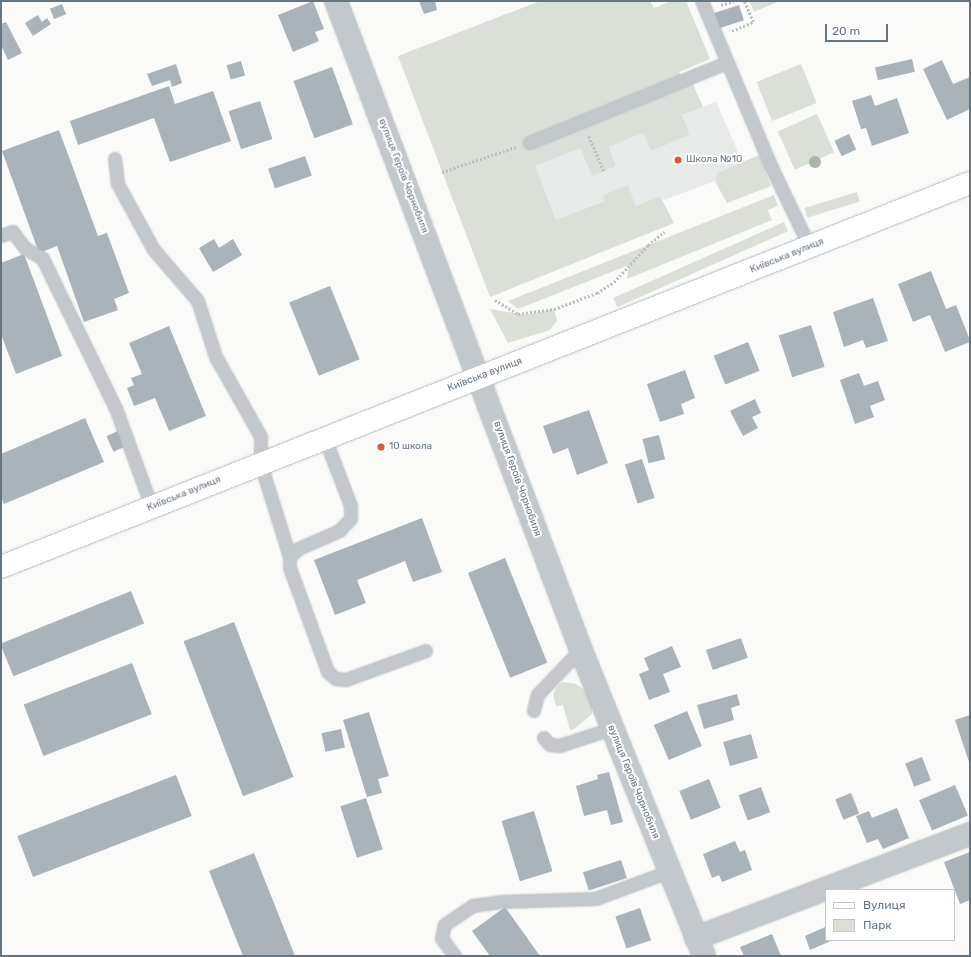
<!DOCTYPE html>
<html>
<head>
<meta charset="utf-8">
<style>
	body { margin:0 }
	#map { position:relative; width:971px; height:957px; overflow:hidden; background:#fafaf8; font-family:Rubik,sans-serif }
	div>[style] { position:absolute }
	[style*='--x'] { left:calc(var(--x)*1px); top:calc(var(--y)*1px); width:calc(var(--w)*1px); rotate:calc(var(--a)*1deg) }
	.built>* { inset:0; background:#e8e9e9 }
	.green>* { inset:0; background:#dadfd7; transform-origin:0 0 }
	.building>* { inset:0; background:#aab3b9; transform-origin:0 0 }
	.path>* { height:2.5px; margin-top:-1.25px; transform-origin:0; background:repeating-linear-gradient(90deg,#bbbfc2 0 2px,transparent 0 4px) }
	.roads { filter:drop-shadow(0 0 1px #b3babf) drop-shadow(0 0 1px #b3babf) }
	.lane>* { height:12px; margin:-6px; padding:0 6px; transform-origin:6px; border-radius:6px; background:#c3c8cc }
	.street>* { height:22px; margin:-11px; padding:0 11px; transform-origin:11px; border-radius:11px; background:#c3c8cc }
	.secondary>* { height:22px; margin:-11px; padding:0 11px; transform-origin:11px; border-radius:11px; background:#fff }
	.trees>* { width:12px; height:12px; margin:-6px; border-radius:50%; background:#aab4a7 }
	.dots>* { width:11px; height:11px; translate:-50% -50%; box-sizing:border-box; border:2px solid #fff; border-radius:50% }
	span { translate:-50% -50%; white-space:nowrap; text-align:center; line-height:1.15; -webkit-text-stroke:4px #fff; paint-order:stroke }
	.poi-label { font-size:10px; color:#657683 }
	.left { translate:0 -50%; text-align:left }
	.street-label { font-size:10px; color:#657683 }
	.frame { position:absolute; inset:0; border:2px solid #657683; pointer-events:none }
	.legend { position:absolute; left:825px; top:889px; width:130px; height:52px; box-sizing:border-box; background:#fff; border:1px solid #c1c8cd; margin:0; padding:5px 7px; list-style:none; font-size:12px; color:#657683 }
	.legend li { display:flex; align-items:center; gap:8px; height:20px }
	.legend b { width:20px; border:1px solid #c1c8cd }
	.scale { position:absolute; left:825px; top:24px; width:63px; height:18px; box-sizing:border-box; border:2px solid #657683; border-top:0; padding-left:5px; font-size:12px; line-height:14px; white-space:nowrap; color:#657683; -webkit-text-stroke:3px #fff; paint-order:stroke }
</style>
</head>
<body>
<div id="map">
	<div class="built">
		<i style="clip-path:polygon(716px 102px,743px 163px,717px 173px,715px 181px,664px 200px,660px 196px,636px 206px,628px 185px,603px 195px,605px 200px,556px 220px,534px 166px,580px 148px,592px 176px,616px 166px,609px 147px,643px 133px,651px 151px,690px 135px,682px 115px)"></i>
	</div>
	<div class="green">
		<i style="clip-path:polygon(540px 1px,650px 1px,654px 8px,672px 1px,686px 1px,710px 59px,679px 72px,683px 81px,690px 78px,703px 107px,682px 115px,690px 135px,651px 151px,643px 133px,609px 147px,616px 166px,592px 176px,580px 148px,535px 166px,556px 220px,604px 201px,603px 195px,628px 185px,636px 206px,660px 196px,674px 223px,490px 297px,398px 56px)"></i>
		<i style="clip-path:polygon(749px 1px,780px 1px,754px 12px)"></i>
		<i style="left:801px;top:64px;width:42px;height:48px;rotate:68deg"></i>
		<i style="left:817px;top:114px;width:42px;height:43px;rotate:66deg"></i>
		<i style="clip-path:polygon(759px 155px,771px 186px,727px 203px,715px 181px,717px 173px)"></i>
		<i style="left:857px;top:192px;width:10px;height:55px;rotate:73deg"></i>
		<i style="clip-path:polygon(774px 195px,778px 206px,768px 210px,772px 220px,627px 279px,629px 265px,518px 309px,508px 301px)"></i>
		<i style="left:784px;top:222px;width:10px;height:187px;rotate:66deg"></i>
		<i style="clip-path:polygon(490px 309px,525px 315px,554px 309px,557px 321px,550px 330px,508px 343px)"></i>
		<i style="clip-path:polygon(563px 682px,576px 684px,585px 690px,592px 702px,592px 714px,574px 729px,570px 730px,563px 705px,556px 706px,553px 694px,558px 685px)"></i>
	</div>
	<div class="building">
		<i style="clip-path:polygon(313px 1px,324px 29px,315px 32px,319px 41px,293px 52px,278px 15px)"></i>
		<i style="clip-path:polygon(419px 1px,435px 1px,437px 10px,424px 14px)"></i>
		<i style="left:62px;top:4px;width:11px;height:13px;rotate:68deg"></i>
		<i style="left:739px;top:5px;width:16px;height:26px;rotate:72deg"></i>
		<i style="clip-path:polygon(38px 15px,42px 22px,47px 18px,51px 24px,33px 36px,25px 23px)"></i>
		<i style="clip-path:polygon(6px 22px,22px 53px,8px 60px,1px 45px,1px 24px)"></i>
		<i style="left:912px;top:59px;width:13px;height:38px;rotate:77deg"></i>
		<i style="clip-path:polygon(942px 60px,953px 84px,970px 77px,970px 109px,947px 120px,923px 69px)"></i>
		<i style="left:241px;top:61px;width:15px;height:15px;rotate:74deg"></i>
		<i style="clip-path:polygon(176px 64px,182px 83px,172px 87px,170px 80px,152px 86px,147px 74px)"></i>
		<i style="left:332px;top:67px;width:61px;height:41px;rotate:70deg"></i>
		<i style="clip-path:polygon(169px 86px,175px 104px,213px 91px,231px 141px,170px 162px,154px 118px,78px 145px,70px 121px)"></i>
		<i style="clip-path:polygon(871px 95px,875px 106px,897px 98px,909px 133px,872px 146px,866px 128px,861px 129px,852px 101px)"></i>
		<i style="left:260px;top:101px;width:40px;height:33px;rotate:72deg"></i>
		<i style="clip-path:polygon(59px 130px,98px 236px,107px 233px,129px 293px,114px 299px,118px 310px,84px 322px,57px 246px,39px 253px,2px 151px)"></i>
		<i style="left:849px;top:134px;width:17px;height:16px;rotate:65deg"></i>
		<i style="left:305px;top:156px;width:21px;height:39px;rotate:71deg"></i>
		<i style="clip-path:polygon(214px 239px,219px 248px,233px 239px,242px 255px,213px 272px,199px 248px)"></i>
		<i style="clip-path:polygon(24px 254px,62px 356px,16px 374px,1px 334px,1px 263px)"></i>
		<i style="clip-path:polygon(931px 271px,946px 309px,956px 305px,970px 340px,970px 342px,945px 352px,930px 315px,913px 322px,898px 284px)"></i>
		<i style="left:330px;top:286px;width:79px;height:44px;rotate:68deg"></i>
		<i style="clip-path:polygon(873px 298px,888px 341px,866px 348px,863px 340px,844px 347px,833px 312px)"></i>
		<i style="left:811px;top:325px;width:44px;height:34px;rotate:72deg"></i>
		<i style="clip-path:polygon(169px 326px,206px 416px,169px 431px,155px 398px,134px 406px,127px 388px,134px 385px,131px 378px,142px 374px,129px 343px)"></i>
		<i style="left:748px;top:342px;width:31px;height:37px;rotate:68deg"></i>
		<i style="clip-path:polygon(685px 370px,695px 398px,681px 404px,684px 414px,660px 422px,647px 384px)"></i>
		<i style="clip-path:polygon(859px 373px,864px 386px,878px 381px,885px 400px,870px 406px,874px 417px,855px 424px,840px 380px)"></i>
		<i style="clip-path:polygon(755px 399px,761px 413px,752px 417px,758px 428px,743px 436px,730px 411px)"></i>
		<i style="clip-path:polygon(589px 410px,608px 463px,577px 475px,568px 448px,553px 454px,543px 426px)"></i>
		<i style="clip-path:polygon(85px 418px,104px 462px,4px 504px,1px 497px,1px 454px)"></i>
		<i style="left:120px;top:430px;width:17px;height:15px;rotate:65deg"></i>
		<i style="left:659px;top:435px;width:25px;height:17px;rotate:76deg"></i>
		<i style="left:642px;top:459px;width:41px;height:18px;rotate:72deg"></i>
		<i style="clip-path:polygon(422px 518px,442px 572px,413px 582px,405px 561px,357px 580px,366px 603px,335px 615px,314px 560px)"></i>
		<i style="left:505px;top:558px;width:113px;height:40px;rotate:68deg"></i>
		<i style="left:131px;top:591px;width:35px;height:141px;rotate:68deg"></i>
		<i style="left:234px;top:622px;width:166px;height:54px;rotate:69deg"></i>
		<i style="left:741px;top:638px;width:21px;height:37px;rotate:71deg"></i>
		<i style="clip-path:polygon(672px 646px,681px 667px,663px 674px,670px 692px,649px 700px,639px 674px,649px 670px,644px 658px)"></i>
		<i style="left:132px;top:663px;width:55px;height:116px;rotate:69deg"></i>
		<i style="clip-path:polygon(737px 694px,740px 705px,731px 708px,734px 720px,704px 729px,697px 705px)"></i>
		<i style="left:687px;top:711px;width:38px;height:36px;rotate:67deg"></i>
		<i style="clip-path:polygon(369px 712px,389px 776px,378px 779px,382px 793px,367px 797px,343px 720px)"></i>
		<i style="clip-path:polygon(970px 715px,970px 765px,955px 720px)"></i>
		<i style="left:341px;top:729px;width:19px;height:20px;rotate:78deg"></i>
		<i style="left:751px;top:734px;width:25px;height:29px;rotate:74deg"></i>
		<i style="left:922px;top:757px;width:25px;height:18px;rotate:69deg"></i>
		<i style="clip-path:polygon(609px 772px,623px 822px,611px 825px,607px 810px,584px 816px,576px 786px,598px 779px,597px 775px)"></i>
		<i style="left:176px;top:775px;width:44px;height:170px;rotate:69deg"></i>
		<i style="left:709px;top:779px;width:31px;height:32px;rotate:68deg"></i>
		<i style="left:955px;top:785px;width:33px;height:39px;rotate:67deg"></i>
		<i style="left:761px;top:787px;width:27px;height:24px;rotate:70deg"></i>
		<i style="left:851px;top:793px;width:22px;height:17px;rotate:68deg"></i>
		<i style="left:366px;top:798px;width:54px;height:27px;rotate:72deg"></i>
		<i style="clip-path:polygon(897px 808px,909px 838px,883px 849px,878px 839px,867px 843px,856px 816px,869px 811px,872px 818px)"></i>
		<i style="left:534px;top:811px;width:63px;height:34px;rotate:73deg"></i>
		<i style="clip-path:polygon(735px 841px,740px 852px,745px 850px,752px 870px,722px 882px,719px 875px,712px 878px,703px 854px)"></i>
		<i style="clip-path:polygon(970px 852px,970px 900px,960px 904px,944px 862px)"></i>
		<i style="clip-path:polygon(254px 853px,295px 956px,243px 956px,209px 871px)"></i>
		<i style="left:621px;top:860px;width:19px;height:40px;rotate:72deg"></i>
		<i style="clip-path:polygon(505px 907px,540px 956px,490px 956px,472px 931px)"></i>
		<i style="left:640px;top:908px;width:34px;height:26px;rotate:71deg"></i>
		<i style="clip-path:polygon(825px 927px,826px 940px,833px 940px,810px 950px,805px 936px)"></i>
		<i style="clip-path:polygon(772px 934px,781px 956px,744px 956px,740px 947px)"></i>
	</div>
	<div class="path">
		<i style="--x:721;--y:5;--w:13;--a:-18"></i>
		<i style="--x:732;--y:31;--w:23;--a:-23"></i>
		<i style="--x:753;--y:22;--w:23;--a:-113"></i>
		<i style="--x:589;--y:136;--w:38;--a:67"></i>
		<i style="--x:442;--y:172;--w:78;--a:-18.7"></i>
		<i style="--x:495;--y:300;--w:27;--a:31"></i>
		<i style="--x:518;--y:314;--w:36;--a:-8"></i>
		<i style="--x:554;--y:309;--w:46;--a:-20.4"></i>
		<i style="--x:597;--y:293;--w:20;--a:-33"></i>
		<i style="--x:614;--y:282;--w:50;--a:-47.4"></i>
		<i style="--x:648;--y:245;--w:21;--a:-39"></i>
	</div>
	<div class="roads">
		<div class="lane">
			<i style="--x:702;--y:1;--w:179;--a:67.3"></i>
			<i style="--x:771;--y:166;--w:90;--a:64.3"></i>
			<i style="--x:530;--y:143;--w:213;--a:-22.1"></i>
			<i style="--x:115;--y:159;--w:25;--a:83"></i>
			<i style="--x:118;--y:184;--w:75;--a:61.4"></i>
			<i style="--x:154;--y:250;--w:67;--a:49.2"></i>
			<i style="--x:198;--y:301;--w:59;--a:72.2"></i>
			<i style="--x:216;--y:357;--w:92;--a:60.6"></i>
			<i style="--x:261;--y:437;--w:27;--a:90"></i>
			<i style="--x:261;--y:464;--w:97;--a:72.7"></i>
			<i style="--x:1;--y:236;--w:13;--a:-18"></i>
			<i style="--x:13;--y:232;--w:21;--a:53"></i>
			<i style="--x:26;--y:249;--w:20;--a:30"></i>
			<i style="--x:43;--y:259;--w:169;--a:64"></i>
			<i style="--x:117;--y:411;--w:102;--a:70"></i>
			<i style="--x:325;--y:438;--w:73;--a:69.1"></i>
			<i style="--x:351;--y:506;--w:13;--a:90"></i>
			<i style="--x:351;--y:519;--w:16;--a:133"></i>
			<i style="--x:340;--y:531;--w:45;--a:156.3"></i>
			<i style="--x:299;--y:549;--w:12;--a:138"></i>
			<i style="--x:290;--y:557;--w:11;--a:90"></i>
			<i style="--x:290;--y:568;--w:111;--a:69.9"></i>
			<i style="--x:328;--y:672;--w:11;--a:41"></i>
			<i style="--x:336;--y:679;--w:10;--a:6"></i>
			<i style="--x:346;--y:680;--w:85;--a:-19.9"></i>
			<i style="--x:534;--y:711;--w:16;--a:-76"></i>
			<i style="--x:538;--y:695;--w:62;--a:-46.3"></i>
			<i style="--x:544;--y:738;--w:9;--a:49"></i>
			<i style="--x:550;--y:745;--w:10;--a:6"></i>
			<i style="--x:560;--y:746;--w:55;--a:-18.1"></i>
			<i style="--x:455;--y:956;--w:21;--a:-127"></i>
			<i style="--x:442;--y:939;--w:14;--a:-78"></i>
			<i style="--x:445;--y:925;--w:34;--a:-34"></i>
			<i style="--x:473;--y:906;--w:28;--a:-8"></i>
			<i style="--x:501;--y:902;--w:95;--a:-1.8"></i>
			<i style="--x:596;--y:899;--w:78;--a:-20.3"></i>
		</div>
		<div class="street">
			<i style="--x:336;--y:1;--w:694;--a:69.32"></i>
			<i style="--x:581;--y:650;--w:330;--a:68.1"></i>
			<i style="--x:696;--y:938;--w:293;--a:-20.8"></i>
		</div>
		<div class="secondary">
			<i style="--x:1;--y:567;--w:1042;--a:-21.62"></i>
		</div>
	</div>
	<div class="trees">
		<i style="left:815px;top:162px"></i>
	</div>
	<div class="dots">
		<i style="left:678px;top:160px;background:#e4572e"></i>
		<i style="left:381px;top:447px;background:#e4572e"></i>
	</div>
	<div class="poi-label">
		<span class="left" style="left:686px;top:160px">Школа №10</span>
		<span class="left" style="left:389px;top:447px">10 школа</span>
	</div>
	<div class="street-label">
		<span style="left:403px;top:176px;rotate:69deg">вулиця Героїв Чорнобиля</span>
		<span style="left:787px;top:256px;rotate:-22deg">Київська вулиця</span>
		<span style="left:485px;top:375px;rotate:-21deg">Київська вулиця</span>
		<span style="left:517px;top:479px;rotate:70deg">вулиця Героїв Чорнобиля</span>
		<span style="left:184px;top:494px;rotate:-22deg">Київська вулиця</span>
		<span style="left:633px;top:782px;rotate:68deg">вулиця Героїв Чорнобиля</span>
	</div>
	<div class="frame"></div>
	<ul class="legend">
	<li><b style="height:5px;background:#fff"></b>Вулиця</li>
	<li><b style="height:11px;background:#dadfd7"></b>Парк</li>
	</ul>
	<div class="scale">20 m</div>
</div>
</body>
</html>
